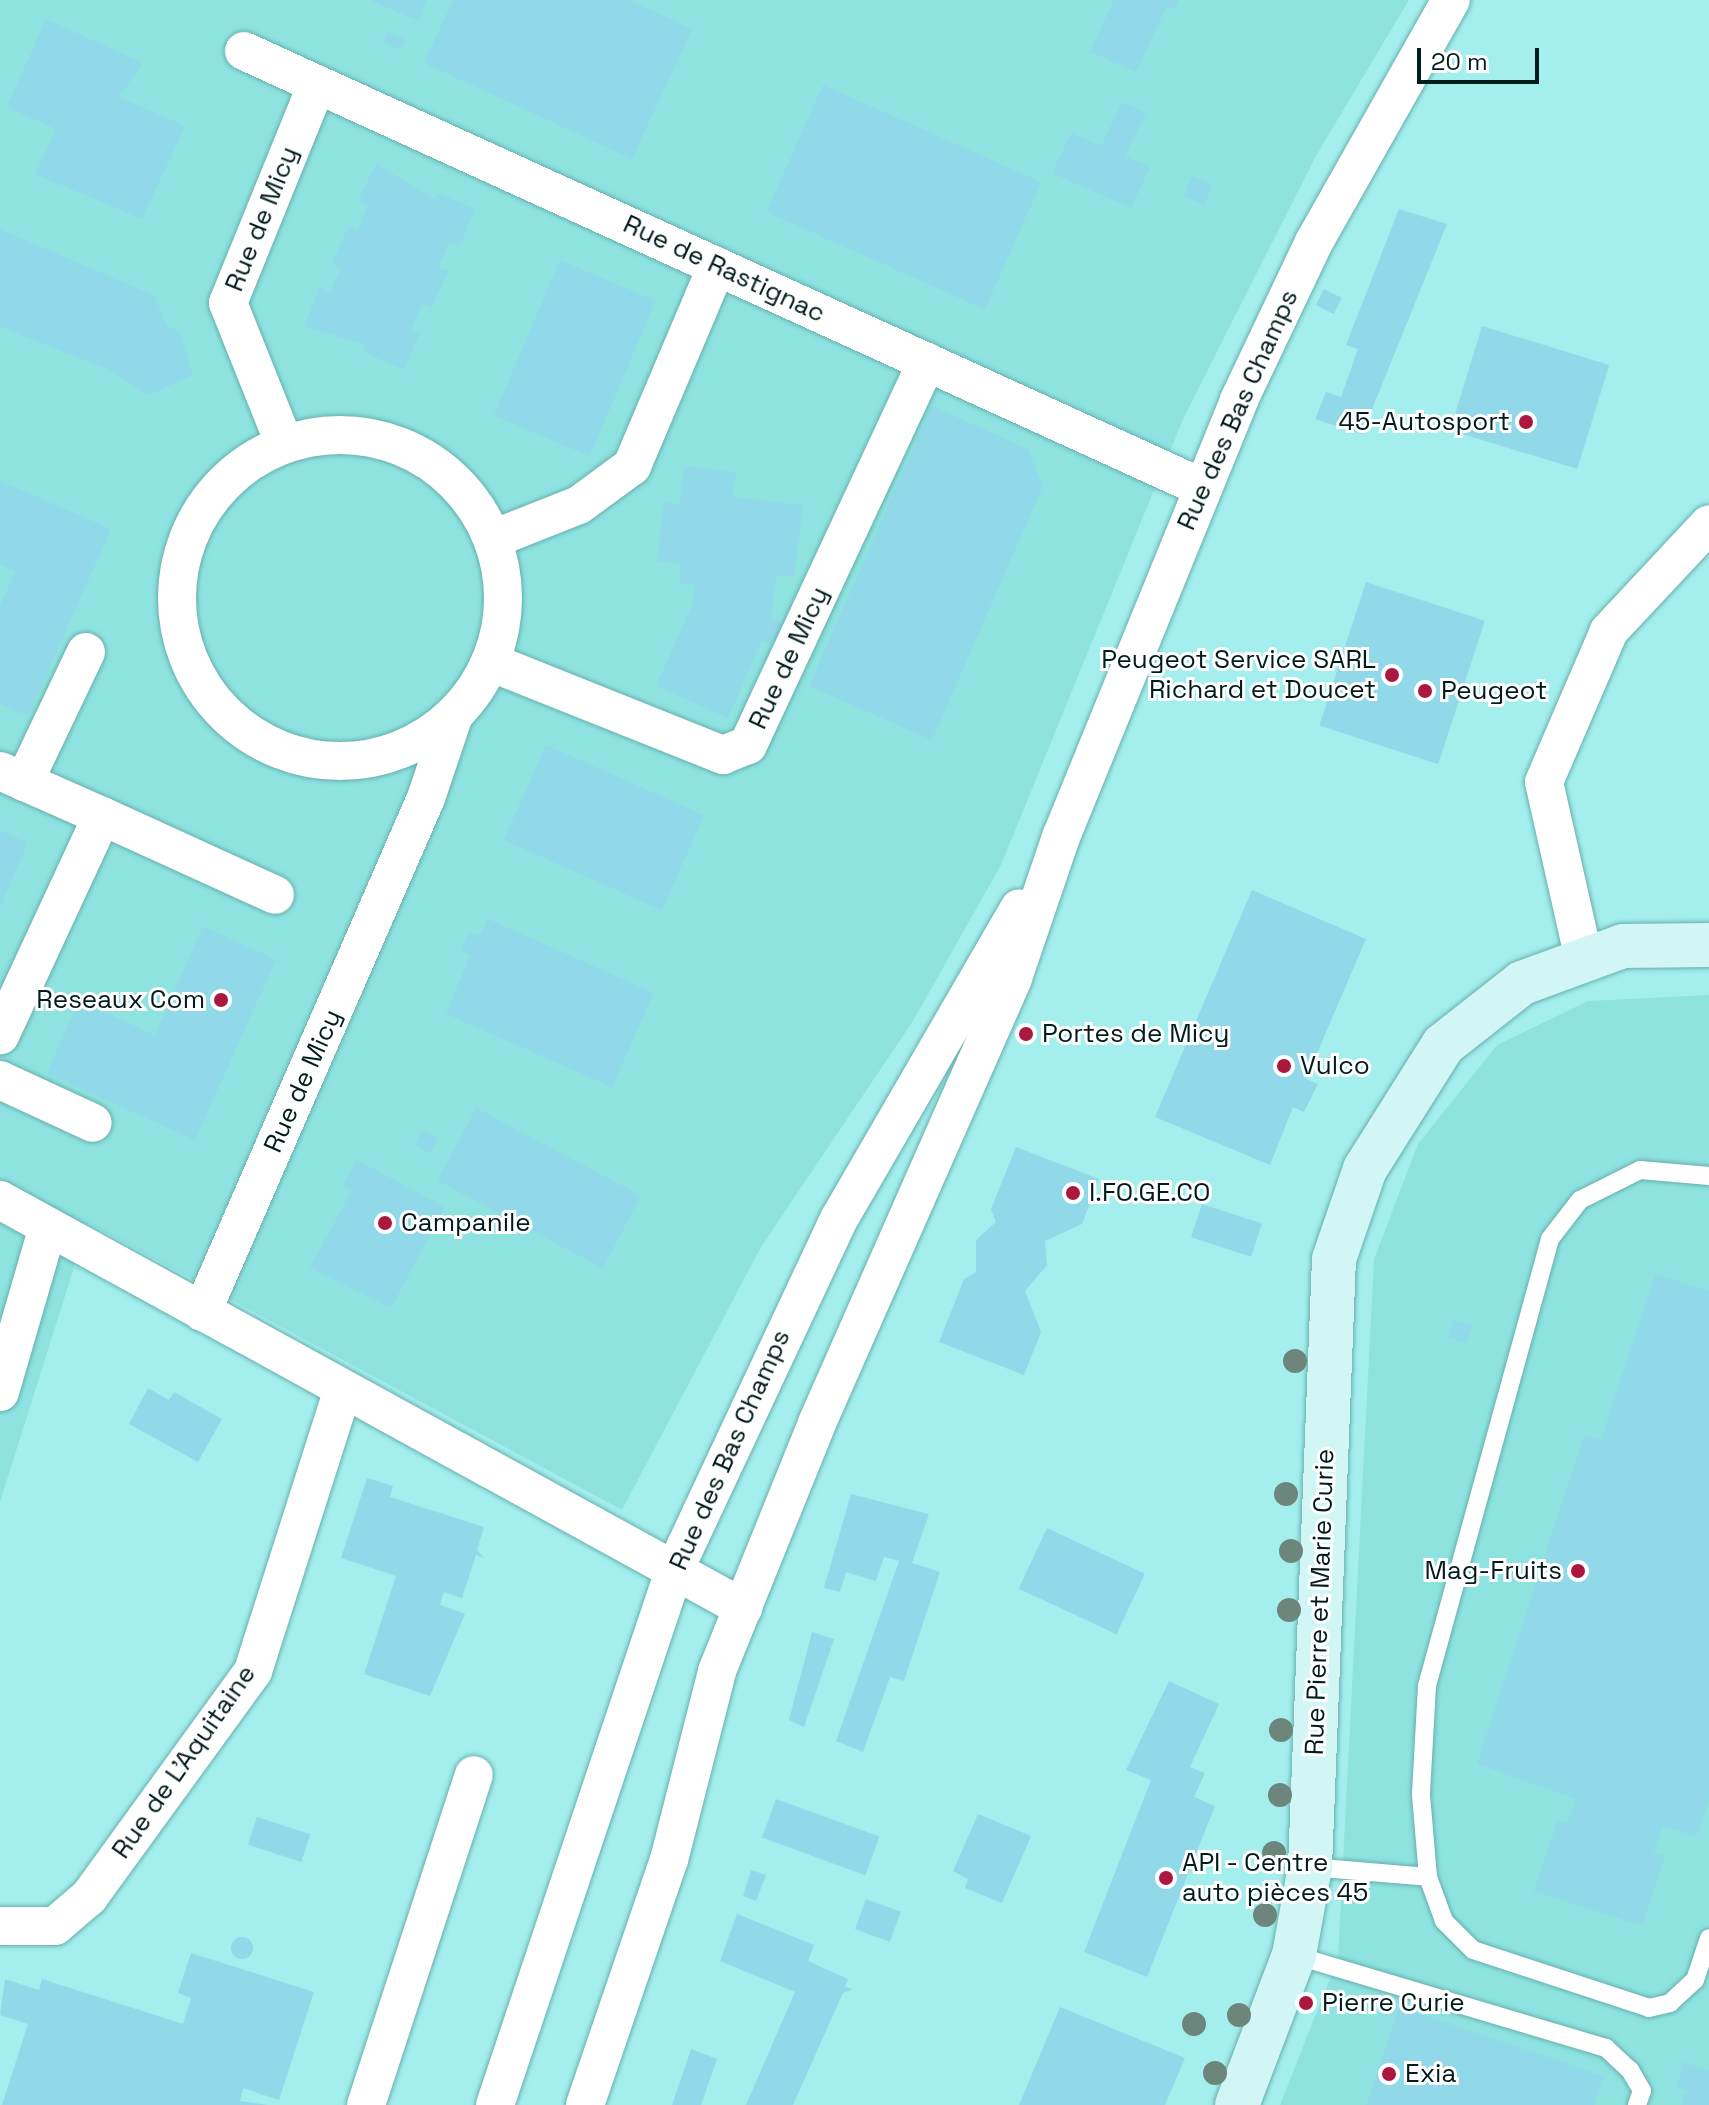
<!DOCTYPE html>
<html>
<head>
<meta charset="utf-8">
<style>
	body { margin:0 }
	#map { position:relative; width:1709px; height:2105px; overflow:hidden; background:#a4efed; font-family:"Space Grotesk",sans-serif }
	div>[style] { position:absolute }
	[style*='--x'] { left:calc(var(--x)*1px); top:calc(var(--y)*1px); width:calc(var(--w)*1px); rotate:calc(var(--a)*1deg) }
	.built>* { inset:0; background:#8ee3e0 }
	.building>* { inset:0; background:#91d8e8; transform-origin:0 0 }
	.round { border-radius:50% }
	.roads { filter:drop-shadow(0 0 2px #66b0ae) drop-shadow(0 0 2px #66b0ae) }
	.lane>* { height:18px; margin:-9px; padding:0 9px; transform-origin:9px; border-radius:9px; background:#fff }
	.street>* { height:38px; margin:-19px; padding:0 19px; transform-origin:19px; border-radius:19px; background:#fff }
	.street>.ring { margin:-19px; padding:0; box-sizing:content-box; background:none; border:38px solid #fff; border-radius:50% }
	.secondary>* { height:44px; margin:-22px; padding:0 22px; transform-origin:22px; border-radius:22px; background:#d2f6f5 }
	.trees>* { width:24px; height:24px; margin:-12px; border-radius:50%; background:#6c867b }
	.dots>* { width:22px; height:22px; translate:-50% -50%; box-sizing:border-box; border:4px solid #fff; border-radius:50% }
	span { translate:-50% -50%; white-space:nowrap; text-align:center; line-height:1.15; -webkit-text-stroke:6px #fff; paint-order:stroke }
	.street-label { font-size:26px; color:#001c1b }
	.poi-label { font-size:26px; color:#001c1b }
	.right { translate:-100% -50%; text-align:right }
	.left { translate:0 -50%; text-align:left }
	.scale { position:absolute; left:1417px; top:48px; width:122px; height:36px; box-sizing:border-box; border:4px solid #001c1b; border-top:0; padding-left:10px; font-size:24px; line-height:28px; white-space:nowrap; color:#001c1b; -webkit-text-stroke:6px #fff; paint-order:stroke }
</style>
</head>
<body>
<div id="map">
	<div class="built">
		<i style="clip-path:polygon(0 0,1409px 0,1317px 154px,1183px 419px,1001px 865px,913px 1021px,761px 1247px,622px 1510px,88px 1223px,0 1502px)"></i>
		<i style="clip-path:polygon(1709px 995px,1709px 2105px,1280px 2105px,1338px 1958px,1374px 1259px,1418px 1144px,1497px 1045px,1588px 1001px)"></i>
	</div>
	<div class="building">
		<i style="clip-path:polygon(370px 0,427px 0,418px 21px)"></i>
		<i style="clip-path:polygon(453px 0,629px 0,692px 29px,632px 159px,424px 63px)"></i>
		<i style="clip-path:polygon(1114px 0,1179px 0,1175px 9px,1167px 6px,1136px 72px,1090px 52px)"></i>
		<i style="clip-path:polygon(46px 19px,143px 63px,119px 97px,185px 126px,142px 219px,35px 174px,56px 129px,7px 107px)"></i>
		<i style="left:387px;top:31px;width:20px;height:12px;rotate:24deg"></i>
		<i style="left:823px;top:85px;width:239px;height:139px;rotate:24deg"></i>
		<i style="clip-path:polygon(1122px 102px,1146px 113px,1125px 156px,1150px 167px,1131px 208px,1052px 173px,1071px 133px,1101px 146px)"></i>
		<i style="clip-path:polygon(376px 164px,435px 199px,438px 193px,475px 209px,459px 247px,450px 242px,438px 267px,449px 271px,431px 308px,422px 304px,411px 329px,420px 333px,404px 370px,366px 353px,364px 345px,304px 326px,320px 287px,330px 292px,341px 268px,332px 263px,349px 226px,358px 230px,368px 206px,358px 201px)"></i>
		<i style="left:1192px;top:176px;width:22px;height:22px;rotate:22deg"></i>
		<i style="clip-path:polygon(1399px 209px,1447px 224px,1362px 434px,1315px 419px,1326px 392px,1341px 397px,1358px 349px,1346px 345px)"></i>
		<i style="clip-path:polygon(0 229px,155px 296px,166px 326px,180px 332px,193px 375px,149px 395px,105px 368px,0 327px)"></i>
		<i style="left:560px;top:260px;width:104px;height:169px;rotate:23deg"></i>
		<i style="left:1324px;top:289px;width:20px;height:18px;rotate:27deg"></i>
		<i style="left:1482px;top:326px;width:133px;height:109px;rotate:17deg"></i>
		<i style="clip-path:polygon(932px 406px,1028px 449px,1043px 486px,932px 740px,809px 686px)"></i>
		<i style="clip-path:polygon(684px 466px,736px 472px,732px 497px,803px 505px,794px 577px,776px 575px,771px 618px,783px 623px,774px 644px,762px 640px,728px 718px,656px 686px,693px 603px,695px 585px,679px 583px,681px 564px,657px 561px,664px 502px,680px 504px)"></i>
		<i style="clip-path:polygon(0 481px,111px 529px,28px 716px,0 704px,0 606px,15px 571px,0 565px)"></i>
		<i style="left:1366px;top:582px;width:125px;height:151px;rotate:18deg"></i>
		<i style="left:546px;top:745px;width:173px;height:104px;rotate:24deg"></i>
		<i style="clip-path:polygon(0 830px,28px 843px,0 907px)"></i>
		<i style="clip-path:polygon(1252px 890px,1366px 939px,1306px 1079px,1318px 1084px,1304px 1112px,1293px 1107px,1270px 1165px,1155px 1117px)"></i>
		<i style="clip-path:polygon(488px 919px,654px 993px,612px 1087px,446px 1014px,470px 955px,461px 951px,469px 933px,479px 936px)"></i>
		<i style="clip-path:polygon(203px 926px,276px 960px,195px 1140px,47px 1073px,79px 1001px,155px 1035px)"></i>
		<i style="left:476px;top:1108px;width:187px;height:82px;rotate:28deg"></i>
		<i style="left:422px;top:1130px;width:18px;height:17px;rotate:27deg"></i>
		<i style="clip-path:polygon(1016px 1147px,1099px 1179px,1082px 1224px,1045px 1241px,1047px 1265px,1025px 1291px,1041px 1332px,1024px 1375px,939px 1342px,964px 1279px,976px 1272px,976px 1240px,996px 1222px,991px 1209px)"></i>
		<i style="clip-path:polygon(357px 1160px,445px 1207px,391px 1308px,310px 1268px,352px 1190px,343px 1186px)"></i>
		<i style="left:1202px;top:1204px;width:63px;height:35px;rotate:18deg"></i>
		<i style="clip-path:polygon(1655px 1274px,1709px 1291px,1709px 1800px,1696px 1837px,1663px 1826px,1654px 1852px,1665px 1856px,1642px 1926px,1534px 1891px,1558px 1820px,1567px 1824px,1576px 1799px,1477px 1764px,1584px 1435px,1601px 1440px)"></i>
		<i style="left:1454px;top:1320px;width:20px;height:18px;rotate:20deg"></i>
		<i style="clip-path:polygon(148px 1388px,169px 1400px,174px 1392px,222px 1419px,198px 1462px,129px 1424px)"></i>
		<i style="clip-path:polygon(367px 1478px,393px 1486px,390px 1497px,484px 1527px,477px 1550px,484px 1558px,476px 1555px,462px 1598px,444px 1592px,440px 1605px,465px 1614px,430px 1696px,364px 1674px,396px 1576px,341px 1558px)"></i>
		<i style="clip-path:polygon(851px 1494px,929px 1514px,912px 1563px,940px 1572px,904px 1681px,890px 1677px,863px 1752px,836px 1741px,899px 1561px,884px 1557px,876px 1581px,846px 1572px,840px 1592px,824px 1588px)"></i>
		<i style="left:1047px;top:1528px;width:108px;height:67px;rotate:25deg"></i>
		<i style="clip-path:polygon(812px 1632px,834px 1639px,804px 1727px,789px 1720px)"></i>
		<i style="clip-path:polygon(1169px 1681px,1219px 1704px,1190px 1767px,1205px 1773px,1194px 1797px,1215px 1806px,1147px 1977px,1084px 1952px,1151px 1780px,1126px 1770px)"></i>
		<i style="left:776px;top:1799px;width:110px;height:41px;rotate:20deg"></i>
		<i style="clip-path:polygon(978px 1814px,1031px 1836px,1002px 1903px,965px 1888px,968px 1879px,953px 1871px)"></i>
		<i style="left:257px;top:1817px;width:56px;height:29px;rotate:18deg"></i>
		<i style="clip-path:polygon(751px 1870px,766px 1875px,756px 1901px,743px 1896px)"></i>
		<i style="left:866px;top:1899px;width:37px;height:32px;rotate:20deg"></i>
		<i style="clip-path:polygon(737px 1914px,814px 1945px,808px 1961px,848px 1979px,845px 1987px,853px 1989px,843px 1993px,793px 2105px,746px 2105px,795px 1992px,720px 1961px)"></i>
		<i class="round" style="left:231px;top:1937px;width:22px;height:22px"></i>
		<i style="clip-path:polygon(191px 1953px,314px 1992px,279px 2100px,243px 2088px,240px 2101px,268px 2105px,2px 2105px,28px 2024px,0 2015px,5px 1979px,39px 1990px,42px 1979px,183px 2024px,191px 1998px,178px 1993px)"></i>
		<i style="clip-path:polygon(1060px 2007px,1185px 2058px,1165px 2105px,1019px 2105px)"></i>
		<i style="clip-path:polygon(1399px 2007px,1604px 2076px,1594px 2105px,1366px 2105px)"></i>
		<i style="clip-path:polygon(691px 2049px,717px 2059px,701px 2105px,672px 2105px)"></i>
		<i style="clip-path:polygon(1684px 2062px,1709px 2071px,1709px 2105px,1681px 2105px,1686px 2090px,1676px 2087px)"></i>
	</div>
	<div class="roads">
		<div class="lane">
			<i style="--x:1709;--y:1176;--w:69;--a:-175"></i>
			<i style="--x:1640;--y:1170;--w:67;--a:153.4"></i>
			<i style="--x:1580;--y:1200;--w:49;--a:127.6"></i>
			<i style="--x:1550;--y:1239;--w:464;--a:105.4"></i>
			<i style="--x:1427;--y:1686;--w:109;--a:93.2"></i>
			<i style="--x:1421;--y:1795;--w:82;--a:85.1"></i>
			<i style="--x:1428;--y:1877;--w:47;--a:70"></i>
			<i style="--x:1444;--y:1921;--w:41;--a:45"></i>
			<i style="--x:1473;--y:1950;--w:185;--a:18.2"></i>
			<i style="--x:1649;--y:2008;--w:22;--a:-13"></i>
			<i style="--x:1670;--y:2003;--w:34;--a:-43"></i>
			<i style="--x:1695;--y:1980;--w:44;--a:-71.6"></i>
			<i style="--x:1310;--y:1867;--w:118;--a:4.8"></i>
			<i style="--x:1294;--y:1955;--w:326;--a:16.6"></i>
			<i style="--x:1606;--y:2048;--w:33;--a:43"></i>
			<i style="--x:1630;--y:2070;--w:24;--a:60"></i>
			<i style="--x:1642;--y:2091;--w:15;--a:110"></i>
		</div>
		<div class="street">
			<i style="--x:244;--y:51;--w:1054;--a:24.5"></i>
			<i class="ring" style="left:177px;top:435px;width:288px;height:288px"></i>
			<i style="--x:284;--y:443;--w:151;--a:-111.8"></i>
			<i style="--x:228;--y:303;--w:236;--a:-67.9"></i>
			<i style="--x:493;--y:539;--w:92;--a:-21.6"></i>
			<i style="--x:579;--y:505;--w:66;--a:-36.3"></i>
			<i style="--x:632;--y:466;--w:217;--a:-67"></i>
			<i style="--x:490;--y:662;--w:251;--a:21.8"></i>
			<i style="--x:723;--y:755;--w:27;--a:-22"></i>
			<i style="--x:748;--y:745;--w:423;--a:-65"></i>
			<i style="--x:0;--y:771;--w:111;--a:23.8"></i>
			<i style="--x:102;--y:816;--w:242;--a:114.9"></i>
			<i style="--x:24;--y:782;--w:144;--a:-64.5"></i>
			<i style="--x:102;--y:816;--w:190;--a:24.5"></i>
			<i style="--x:1583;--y:955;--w:177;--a:-102.7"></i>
			<i style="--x:1544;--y:782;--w:164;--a:-66.7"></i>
			<i style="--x:1609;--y:631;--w:146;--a:-46.9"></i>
			<i style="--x:0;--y:1080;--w:102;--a:24.8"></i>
			<i style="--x:0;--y:1200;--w:848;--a:28.77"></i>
			<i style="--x:202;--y:1312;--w:561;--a:-66.45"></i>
			<i style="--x:426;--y:798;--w:88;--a:-71.4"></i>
			<i style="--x:0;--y:1392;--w:172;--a:-73.8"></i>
			<i style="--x:0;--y:1926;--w:55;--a:0"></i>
			<i style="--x:55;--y:1926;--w:45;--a:-40.5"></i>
			<i style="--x:89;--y:1897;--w:279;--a:-54"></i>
			<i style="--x:253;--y:1671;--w:296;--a:-72.3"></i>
			<i style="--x:366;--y:2105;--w:347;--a:-71.9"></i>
			<i style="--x:495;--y:2105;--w:563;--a:-71.47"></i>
			<i style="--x:674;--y:1571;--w:389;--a:-64.9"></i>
			<i style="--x:839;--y:1219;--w:359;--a:-59.9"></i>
			<i style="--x:585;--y:2105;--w:259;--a:-71.1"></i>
			<i style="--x:669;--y:1860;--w:195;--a:-75.7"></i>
			<i style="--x:717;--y:1671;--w:267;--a:-68"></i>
			<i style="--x:817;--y:1423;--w:486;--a:-66.2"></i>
			<i style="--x:1013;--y:978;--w:149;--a:-71.2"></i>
			<i style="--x:1061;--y:837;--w:472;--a:-67.8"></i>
			<i style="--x:1239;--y:400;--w:175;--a:-64.6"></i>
			<i style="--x:1314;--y:242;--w:278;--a:-60.5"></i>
		</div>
		<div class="secondary">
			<i style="--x:1237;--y:2105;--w:160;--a:-69.2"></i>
			<i style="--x:1294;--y:1955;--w:89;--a:-79.7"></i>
			<i style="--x:1310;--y:1867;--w:608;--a:-87.74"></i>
			<i style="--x:1334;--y:1259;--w:95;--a:-71"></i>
			<i style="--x:1365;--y:1169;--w:146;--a:-57.8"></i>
			<i style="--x:1443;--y:1045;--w:100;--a:-38.1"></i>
			<i style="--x:1522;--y:983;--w:108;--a:-20.1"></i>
			<i style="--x:1623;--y:946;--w:86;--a:-0.7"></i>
		</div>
	</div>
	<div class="trees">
		<i style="left:1295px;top:1361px"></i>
		<i style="left:1286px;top:1494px"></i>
		<i style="left:1291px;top:1551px"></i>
		<i style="left:1289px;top:1610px"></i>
		<i style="left:1281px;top:1730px"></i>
		<i style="left:1280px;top:1795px"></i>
		<i style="left:1274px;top:1853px"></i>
		<i style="left:1265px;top:1915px"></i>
		<i style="left:1239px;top:2015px"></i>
		<i style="left:1194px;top:2024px"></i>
		<i style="left:1215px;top:2073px"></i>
	</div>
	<div class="dots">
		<i style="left:1526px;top:422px;background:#ac1740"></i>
		<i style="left:1392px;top:675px;background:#ac1740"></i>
		<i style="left:1425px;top:691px;background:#ac1740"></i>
		<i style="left:221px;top:1000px;background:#ac1740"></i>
		<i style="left:1026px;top:1034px;background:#ac1740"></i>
		<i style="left:1284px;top:1066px;background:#ac1740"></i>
		<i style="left:1073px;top:1193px;background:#ac1740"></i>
		<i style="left:385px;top:1223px;background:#ac1740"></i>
		<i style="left:1578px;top:1571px;background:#ac1740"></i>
		<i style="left:1166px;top:1878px;background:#ac1740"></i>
		<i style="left:1306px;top:2003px;background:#ac1740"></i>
		<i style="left:1389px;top:2074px;background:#ac1740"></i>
	</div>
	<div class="street-label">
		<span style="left:262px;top:219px;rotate:-68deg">Rue de Micy</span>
		<span style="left:724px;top:269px;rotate:25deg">Rue de Rastignac</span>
		<span style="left:1238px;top:410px;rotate:-66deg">Rue des Bas Champs</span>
		<span style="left:789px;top:658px;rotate:-65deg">Rue de Micy</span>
		<span style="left:303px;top:1081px;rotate:-66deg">Rue de Micy</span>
		<span style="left:730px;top:1450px;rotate:-66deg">Rue des Bas Champs</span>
		<span style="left:1320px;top:1602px;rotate:-88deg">Rue Pierre et Marie Curie</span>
		<span style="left:184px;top:1762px;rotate:-55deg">Rue de L'Aquitaine</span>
	</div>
	<div class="poi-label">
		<span class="right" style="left:1510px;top:422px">45-Autosport</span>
		<span class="right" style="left:1376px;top:675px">Peugeot Service SARL<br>Richard et Doucet</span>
		<span class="left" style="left:1441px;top:691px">Peugeot</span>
		<span class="right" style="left:205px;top:1000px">Reseaux Com</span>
		<span class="left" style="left:1042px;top:1034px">Portes de Micy</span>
		<span class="left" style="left:1300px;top:1066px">Vulco</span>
		<span class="left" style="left:1089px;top:1193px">I.FO.GE.CO</span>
		<span class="left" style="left:401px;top:1223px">Campanile</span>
		<span class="right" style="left:1562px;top:1571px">Mag-Fruits</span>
		<span class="left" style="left:1182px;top:1878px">API - Centre<br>auto pièces 45</span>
		<span class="left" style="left:1322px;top:2003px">Pierre Curie</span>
		<span class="left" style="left:1405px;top:2074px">Exia</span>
	</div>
	<div class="scale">20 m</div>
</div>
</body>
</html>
